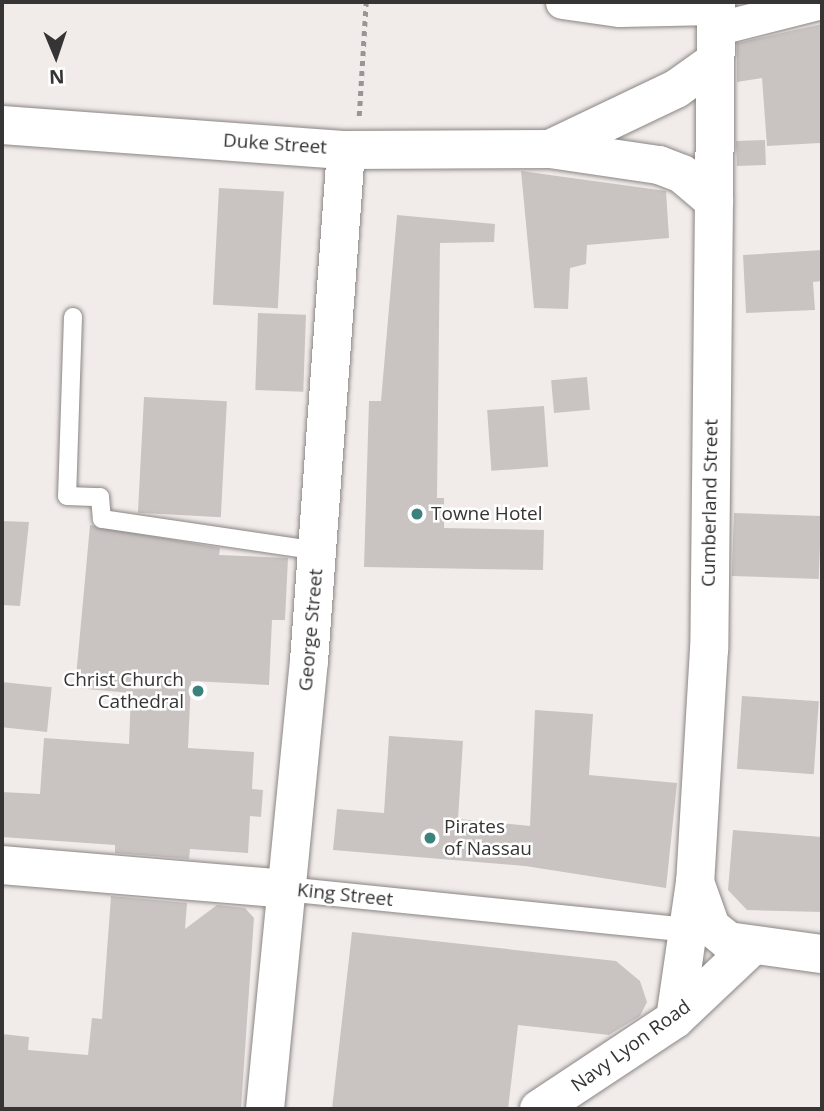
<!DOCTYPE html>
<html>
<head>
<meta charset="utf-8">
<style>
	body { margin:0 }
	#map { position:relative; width:824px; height:1111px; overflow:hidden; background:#f1ecea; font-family:"Open Sans",sans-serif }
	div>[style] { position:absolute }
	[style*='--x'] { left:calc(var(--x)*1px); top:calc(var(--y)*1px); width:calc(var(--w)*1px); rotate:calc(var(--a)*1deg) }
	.building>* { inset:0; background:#c9c4c2; transform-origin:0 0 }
	.path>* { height:4.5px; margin-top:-2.25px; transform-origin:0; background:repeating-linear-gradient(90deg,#989594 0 5px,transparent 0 10px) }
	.roads { filter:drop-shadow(0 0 2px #8a8583) drop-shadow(0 0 2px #8a8583) }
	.service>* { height:18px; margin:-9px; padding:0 9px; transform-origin:9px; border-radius:9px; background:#fff }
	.pedestrian>* { height:24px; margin:-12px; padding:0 12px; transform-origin:12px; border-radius:12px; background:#fff }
	.minor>* { height:33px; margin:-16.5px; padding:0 16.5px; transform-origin:16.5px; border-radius:16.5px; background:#fff }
	.tertiary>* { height:38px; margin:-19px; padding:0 19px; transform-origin:19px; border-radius:19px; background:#fff }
	.primary>* { height:38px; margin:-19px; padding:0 19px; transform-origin:19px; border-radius:19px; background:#fff }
	.trunk>* { height:38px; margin:-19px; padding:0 19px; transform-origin:19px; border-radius:19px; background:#fff }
	.dots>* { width:19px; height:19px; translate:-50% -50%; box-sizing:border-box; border:4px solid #fff; border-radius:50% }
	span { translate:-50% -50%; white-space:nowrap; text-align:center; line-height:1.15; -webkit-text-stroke:5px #fff; paint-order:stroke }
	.street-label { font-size:19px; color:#363434 }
	.poi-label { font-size:19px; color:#363434 }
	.left { translate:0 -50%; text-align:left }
	.right { translate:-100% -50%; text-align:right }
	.frame { position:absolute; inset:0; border:4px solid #363434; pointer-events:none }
	.north { position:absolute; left:21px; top:21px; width:70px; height:70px; -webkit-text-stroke:5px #fff; paint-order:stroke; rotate:178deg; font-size:19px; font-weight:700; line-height:28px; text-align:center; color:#363434 }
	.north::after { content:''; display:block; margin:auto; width:24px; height:32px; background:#363434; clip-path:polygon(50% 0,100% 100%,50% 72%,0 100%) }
</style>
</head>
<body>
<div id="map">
	<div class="building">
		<i style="clip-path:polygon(822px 24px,820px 143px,767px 146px,762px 78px,737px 82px,737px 43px)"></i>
		<i style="left:765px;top:140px;width:25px;height:29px;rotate:88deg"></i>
		<i style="clip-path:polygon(521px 171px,666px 191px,669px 238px,587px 245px,586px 264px,570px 268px,568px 309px,534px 308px)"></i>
		<i style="left:219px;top:188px;width:65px;height:117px;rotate:3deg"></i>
		<i style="clip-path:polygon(397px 215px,495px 224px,494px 242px,440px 243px,437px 498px,444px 498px,444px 528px,544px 530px,543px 570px,364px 567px,369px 401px,381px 401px)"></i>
		<i style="clip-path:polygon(822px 250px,822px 281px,813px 282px,815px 310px,746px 313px,743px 255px)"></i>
		<i style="left:258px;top:313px;width:48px;height:77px;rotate:2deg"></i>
		<i style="left:587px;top:377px;width:33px;height:36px;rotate:85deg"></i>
		<i style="left:144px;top:397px;width:83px;height:116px;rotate:3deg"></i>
		<i style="left:544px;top:406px;width:61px;height:57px;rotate:86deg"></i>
		<i style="left:734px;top:513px;width:87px;height:63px;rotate:2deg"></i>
		<i style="clip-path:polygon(2px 521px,29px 522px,20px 606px,2px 605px)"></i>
		<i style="clip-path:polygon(90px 525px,220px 548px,219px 555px,288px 558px,285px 620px,272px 620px,269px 685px,191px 681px,188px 748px,254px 752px,252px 789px,263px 790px,261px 817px,250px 816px,248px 853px,190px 849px,189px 859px,115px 853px,115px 845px,2px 837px,2px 792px,40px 794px,44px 738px,129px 744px,131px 693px,75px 688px)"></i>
		<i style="left:2px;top:682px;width:50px;height:45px;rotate:6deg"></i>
		<i style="left:742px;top:696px;width:77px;height:73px;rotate:4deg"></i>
		<i style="clip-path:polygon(535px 710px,593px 714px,589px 775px,677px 783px,666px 888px,525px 866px,333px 850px,337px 809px,384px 813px,389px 736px,463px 741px,458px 819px,530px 826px)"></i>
		<i style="clip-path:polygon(733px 830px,822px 837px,822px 912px,747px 910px,728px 890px)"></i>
		<i style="clip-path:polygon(111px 896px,187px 903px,185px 929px,217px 905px,245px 908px,254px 918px,241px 1109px,2px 1109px,2px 1034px,29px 1037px,28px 1050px,88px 1055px,92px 1018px,102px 1019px)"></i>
		<i style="clip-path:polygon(352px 932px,616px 961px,640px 981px,647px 1002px,640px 1016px,609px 1035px,518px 1025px,508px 1109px,332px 1109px)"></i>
	</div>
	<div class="path">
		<i style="--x:359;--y:116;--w:114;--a:-86.5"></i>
	</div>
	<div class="roads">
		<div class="service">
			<i style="--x:73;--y:317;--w:179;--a:91.9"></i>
			<i style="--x:67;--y:496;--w:33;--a:2"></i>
			<i style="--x:100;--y:497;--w:22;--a:85"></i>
			<i style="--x:102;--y:519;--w:218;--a:8.4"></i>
		</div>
		<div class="pedestrian">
			<i style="--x:285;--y:889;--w:405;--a:5.8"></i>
		</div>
		<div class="minor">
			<i style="--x:562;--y:2;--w:58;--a:8"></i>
			<i style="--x:619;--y:10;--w:96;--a:-1.2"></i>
			<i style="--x:715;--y:29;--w:110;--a:-14.2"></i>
		</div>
		<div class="tertiary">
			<i style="--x:2;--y:865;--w:284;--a:4.8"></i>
			<i style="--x:265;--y:1109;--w:450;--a:-84.4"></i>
			<i style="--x:309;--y:661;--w:512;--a:-85.86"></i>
		</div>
		<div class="primary">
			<i style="--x:550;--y:149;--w:140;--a:-25.5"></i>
			<i style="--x:676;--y:89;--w:43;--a:-35.5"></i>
			<i style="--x:714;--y:201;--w:199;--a:-89.4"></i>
		</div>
		<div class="trunk">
			<i style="--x:2;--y:125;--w:345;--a:4.2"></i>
			<i style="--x:346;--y:150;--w:204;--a:-0.3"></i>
			<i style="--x:550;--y:149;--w:110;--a:8.4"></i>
			<i style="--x:659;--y:165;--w:25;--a:21"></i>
			<i style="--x:682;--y:174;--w:42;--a:40.2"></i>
			<i style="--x:714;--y:201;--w:448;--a:90.6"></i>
			<i style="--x:709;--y:649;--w:233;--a:93.4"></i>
			<i style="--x:695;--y:882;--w:138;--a:98.3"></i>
			<i style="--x:695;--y:882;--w:48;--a:70.4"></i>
			<i style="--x:711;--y:927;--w:22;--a:39"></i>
			<i style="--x:728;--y:941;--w:95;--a:7.9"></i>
			<i style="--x:539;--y:1109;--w:163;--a:-33.5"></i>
			<i style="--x:675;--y:1019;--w:102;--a:-43.4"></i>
		</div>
	</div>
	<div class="dots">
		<i style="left:417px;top:514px;background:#3b827c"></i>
		<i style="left:198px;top:691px;background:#3b827c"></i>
		<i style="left:430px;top:838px;background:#3b827c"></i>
	</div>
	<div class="street-label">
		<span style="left:275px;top:144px;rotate:4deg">Duke Street</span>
		<span style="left:710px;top:503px;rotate:-89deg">Cumberland Street</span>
		<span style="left:311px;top:630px;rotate:-85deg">George Street</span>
		<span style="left:345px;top:895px;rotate:6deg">King Street</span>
		<span style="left:631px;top:1046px;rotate:-36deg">Navy Lyon Road</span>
	</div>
	<div class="poi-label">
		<span class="left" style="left:431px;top:514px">Towne Hotel</span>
		<span class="right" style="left:184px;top:691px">Christ Church<br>Cathedral</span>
		<span class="left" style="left:444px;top:838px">Pirates<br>of Nassau</span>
	</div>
	<div class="frame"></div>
	<div class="north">N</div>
</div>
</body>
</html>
